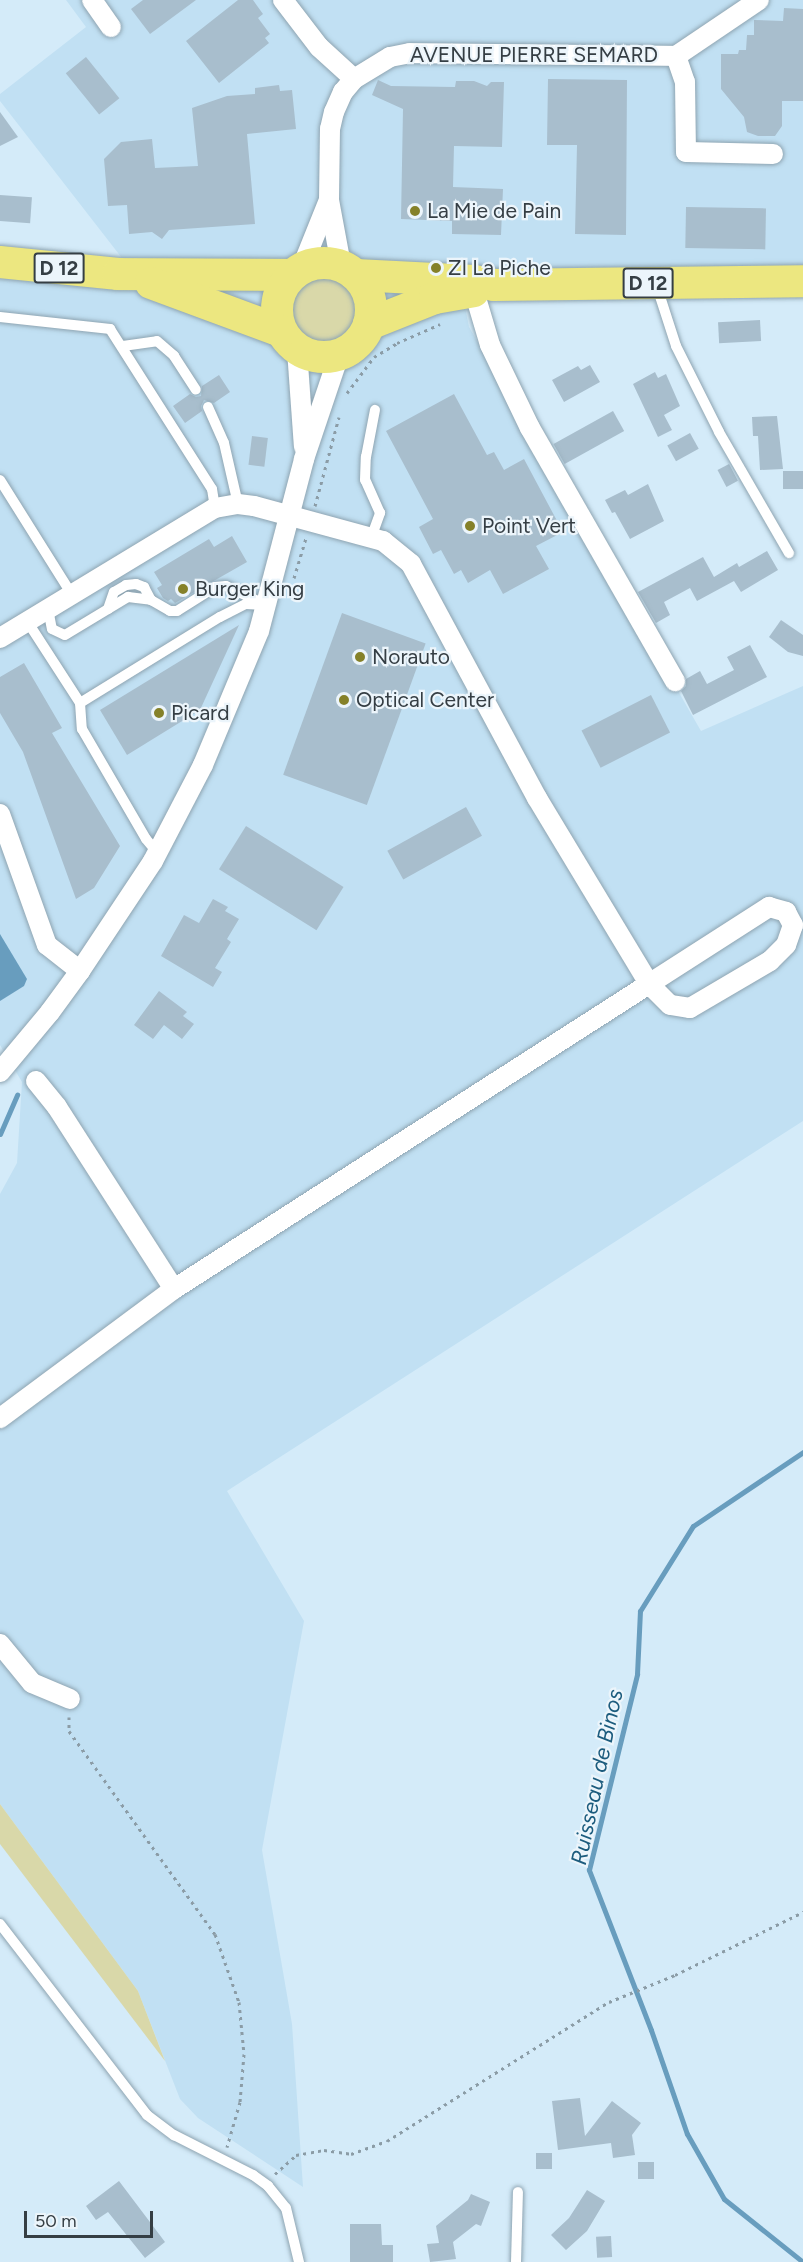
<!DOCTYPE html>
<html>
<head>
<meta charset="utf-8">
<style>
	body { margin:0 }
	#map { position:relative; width:803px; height:2262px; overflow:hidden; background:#d4ebf9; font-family:Figtree,sans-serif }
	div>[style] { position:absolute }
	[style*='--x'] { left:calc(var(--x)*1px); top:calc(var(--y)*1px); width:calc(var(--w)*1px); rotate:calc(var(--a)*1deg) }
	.built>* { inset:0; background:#c1e0f3 }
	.green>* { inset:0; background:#d9d8a9 }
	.round { border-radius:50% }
	.water>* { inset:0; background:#689dbe }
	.stream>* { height:5px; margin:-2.5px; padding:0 2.5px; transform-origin:2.5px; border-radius:2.5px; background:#689dbe }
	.building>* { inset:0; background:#a8becd; transform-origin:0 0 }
	.path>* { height:3px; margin-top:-1.5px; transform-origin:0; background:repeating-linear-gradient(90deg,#8b9ca6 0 3px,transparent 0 7.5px) }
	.roads { filter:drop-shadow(0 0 2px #8ea4b1) drop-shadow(0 0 2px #8ea4b1) }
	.service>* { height:10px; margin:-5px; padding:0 5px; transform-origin:5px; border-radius:5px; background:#fff }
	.minor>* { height:20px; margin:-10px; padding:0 10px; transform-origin:10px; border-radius:10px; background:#fff }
	.primary>* { height:32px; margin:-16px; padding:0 16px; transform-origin:16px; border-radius:16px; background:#ece780 }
	.primary>.ring { margin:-16px; padding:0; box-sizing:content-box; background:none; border:32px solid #ece780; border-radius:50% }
	.dots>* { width:16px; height:16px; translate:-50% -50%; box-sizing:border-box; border:3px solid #ecf5fb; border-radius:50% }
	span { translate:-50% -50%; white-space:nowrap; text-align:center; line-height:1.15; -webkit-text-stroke:4.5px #ecf5fb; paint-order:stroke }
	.shield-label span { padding:2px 4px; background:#ecf5fb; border:2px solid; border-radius:4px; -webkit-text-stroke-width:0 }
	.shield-label { font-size:20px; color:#353e44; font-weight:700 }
	.street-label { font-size:21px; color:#353e44 }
	.poi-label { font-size:21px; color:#353e44 }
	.left { translate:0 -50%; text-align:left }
	.water-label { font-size:22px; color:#1c5c7e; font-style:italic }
	.scale { position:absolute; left:24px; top:2211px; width:129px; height:27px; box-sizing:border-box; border:3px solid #353e44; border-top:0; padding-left:8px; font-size:18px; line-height:21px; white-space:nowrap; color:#353e44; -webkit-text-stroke:4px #ecf5fb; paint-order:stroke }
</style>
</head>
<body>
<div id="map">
	<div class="built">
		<i style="clip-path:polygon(66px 0,803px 0,803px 269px,458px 272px,469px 327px,701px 731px,803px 686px,803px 1121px,227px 1491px,304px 1621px,262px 1850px,292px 2024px,303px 2187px,198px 2118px,180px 2099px,138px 1991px,0 1804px,0 1194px,17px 1163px,22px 1082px,0 1045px,0 277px,146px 289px,0 101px,0 94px,86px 27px)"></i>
	</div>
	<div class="green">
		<i class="round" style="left:290px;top:276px;width:66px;height:66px"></i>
		<i style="clip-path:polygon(0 1804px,138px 1991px,165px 2061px,0 1844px)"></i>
	</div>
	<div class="water">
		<i style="clip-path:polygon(0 934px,27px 979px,24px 986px,0 1001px)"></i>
	</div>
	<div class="stream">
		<i style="--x:0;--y:1134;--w:43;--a:-66.4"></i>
		<i style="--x:803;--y:2262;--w:101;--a:-141.4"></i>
		<i style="--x:724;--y:2199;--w:75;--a:-119.6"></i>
		<i style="--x:687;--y:2134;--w:110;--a:-109.1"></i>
		<i style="--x:651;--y:2030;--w:172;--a:-111.2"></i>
		<i style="--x:589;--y:1870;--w:202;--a:-76.2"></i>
		<i style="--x:637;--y:1674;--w:63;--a:-87.3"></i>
		<i style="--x:640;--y:1611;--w:100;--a:-58.1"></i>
		<i style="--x:693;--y:1526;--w:133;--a:-33.9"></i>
	</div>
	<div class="building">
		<i style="clip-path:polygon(143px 0,196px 0,150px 34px,131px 9px)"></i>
		<i style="clip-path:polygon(238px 0,253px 0,263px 14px,258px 18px,270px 34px,265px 38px,269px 43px,219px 83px,186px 41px)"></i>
		<i style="clip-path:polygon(784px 8px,803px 9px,803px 101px,782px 101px,782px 126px,775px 136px,758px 136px,747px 132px,744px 117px,721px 89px,721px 54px,738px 54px,739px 50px,746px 50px,747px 35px,754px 35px,754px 20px,783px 21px)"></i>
		<i style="left:86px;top:57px;width:53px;height:26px;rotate:51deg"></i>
		<i style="clip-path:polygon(548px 79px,627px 80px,626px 235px,575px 234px,577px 145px,547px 145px)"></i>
		<i style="clip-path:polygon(378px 80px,391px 86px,455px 87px,456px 81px,474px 81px,487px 86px,491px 82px,504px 82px,502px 147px,454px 146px,453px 187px,503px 189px,501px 235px,452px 234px,452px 221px,401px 219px,403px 109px,372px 95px)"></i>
		<i style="clip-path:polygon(279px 85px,280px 91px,292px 90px,296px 129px,247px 134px,255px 224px,169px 230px,162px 239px,152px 232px,129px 234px,127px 205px,108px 206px,104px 159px,121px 142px,152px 139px,155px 168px,198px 166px,192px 108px,227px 96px,255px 94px,255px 88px)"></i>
		<i style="clip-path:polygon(0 112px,18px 137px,0 146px)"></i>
		<i style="left:0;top:195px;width:32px;height:26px;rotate:4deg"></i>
		<i style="left:686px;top:207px;width:80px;height:41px;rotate:1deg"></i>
		<i style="left:760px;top:320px;width:21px;height:42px;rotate:87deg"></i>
		<i style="clip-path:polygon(590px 365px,600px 382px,564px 402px,552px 380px,578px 366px,581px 370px)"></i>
		<i style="clip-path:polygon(655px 372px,658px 378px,666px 374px,680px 406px,664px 415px,672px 430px,658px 437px,633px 384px)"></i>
		<i style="clip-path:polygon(219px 375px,230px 392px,214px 403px,204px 400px,201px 406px,202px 411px,185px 423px,173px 406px,190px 394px,196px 397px,201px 396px,202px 386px)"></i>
		<i style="clip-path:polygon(454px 394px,487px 455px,494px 452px,504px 470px,524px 459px,563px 532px,536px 546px,549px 569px,503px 594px,490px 570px,468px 583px,461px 570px,454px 574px,441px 550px,433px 554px,419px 527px,433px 519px,386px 431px)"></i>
		<i style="left:613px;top:411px;width:23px;height:68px;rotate:61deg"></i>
		<i style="clip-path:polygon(777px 416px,783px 469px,760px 470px,758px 436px,753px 436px,752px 417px)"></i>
		<i style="left:690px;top:433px;width:18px;height:26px;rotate:61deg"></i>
		<i style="left:252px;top:436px;width:16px;height:29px;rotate:7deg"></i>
		<i style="left:729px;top:464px;width:19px;height:13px;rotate:62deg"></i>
		<i style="left:803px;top:471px;width:18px;height:20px;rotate:90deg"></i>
		<i style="clip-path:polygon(648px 484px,664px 521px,630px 539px,615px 512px,612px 513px,605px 500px,625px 490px,628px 495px)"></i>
		<i style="clip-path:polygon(232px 536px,247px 562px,175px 603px,171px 599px,168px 601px,163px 598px,157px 588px,162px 585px,154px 572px,209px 539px,214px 547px)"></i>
		<i style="clip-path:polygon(767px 551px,778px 570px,741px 592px,734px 581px,697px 601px,690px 588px,664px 602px,670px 615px,656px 623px,638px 592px,703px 557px,714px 577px,737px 563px,739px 567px)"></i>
		<i style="left:342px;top:613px;width:89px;height:172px;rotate:20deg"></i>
		<i style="clip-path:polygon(781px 620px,803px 635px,803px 656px,788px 652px,769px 637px)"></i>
		<i style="clip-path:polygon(239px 625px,200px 710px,127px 755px,100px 710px)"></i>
		<i style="clip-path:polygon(750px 645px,767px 677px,693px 715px,681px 691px,686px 686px,686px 679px,700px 671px,707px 684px,734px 670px,727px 657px)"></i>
		<i style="clip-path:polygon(24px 663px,62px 728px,52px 733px,120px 846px,94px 888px,76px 899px,23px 752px,0 713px,0 677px)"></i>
		<i style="left:651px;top:695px;width:42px;height:78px;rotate:63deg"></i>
		<i style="left:466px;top:807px;width:33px;height:90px;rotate:61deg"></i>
		<i style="left:246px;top:826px;width:115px;height:51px;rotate:32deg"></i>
		<i style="clip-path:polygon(213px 899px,228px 907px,225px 911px,239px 919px,227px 939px,231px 942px,215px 968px,222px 972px,213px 987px,161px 956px,184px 915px,199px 923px)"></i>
		<i style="clip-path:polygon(159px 991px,187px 1012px,183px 1016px,194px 1024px,182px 1039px,164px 1025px,153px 1039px,134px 1025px)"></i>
		<i style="clip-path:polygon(580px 2098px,585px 2136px,612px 2101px,641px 2123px,632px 2135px,635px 2155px,613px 2158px,611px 2143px,558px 2150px,552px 2101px)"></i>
		<i style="left:536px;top:2153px;width:16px;height:16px"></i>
		<i style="left:638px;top:2162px;width:16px;height:17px"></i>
		<i style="clip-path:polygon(119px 2181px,165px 2242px,145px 2258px,108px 2212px,96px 2220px,86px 2206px)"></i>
		<i style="clip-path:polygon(587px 2190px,605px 2201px,587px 2231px,566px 2250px,551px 2235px,569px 2218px)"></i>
		<i style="clip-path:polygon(471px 2194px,490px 2202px,481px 2226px,476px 2224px,453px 2242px,456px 2259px,430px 2262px,427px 2244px,439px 2243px,436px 2226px,468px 2200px)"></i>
		<i style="clip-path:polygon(350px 2224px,381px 2224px,382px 2245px,393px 2245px,393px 2262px,350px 2262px)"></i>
		<i style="left:611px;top:2236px;width:21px;height:15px;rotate:87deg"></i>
	</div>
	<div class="path">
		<i style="--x:347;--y:393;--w:45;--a:-53.1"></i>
		<i style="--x:374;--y:357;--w:27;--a:-31"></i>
		<i style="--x:397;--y:343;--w:47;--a:-23.8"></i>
		<i style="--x:315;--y:506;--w:92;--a:-74.9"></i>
		<i style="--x:294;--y:578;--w:42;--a:-73.3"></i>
		<i style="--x:69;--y:1717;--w:14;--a:90"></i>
		<i style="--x:69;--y:1731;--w:250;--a:54.3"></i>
		<i style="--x:215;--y:1934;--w:72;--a:70.6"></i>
		<i style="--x:239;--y:2002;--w:52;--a:84.5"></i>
		<i style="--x:244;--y:2054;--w:48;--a:94.8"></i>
		<i style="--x:240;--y:2102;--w:47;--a:106.1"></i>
		<i style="--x:275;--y:2174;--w:28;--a:-42"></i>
		<i style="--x:296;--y:2155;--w:28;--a:-10"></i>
		<i style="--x:324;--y:2150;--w:27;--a:8"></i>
		<i style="--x:351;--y:2154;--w:38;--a:-20"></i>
		<i style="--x:387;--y:2141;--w:262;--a:-32.1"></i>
		<i style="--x:609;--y:2002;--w:71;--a:-22.2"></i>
		<i style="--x:675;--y:1975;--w:143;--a:-26.2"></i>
	</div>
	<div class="roads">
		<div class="service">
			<i style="--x:657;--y:287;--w:62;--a:72.1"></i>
			<i style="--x:676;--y:346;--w:96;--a:63.4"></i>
			<i style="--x:719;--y:432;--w:140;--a:60"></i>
			<i style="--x:0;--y:317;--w:111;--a:6.2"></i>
			<i style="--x:110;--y:329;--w:190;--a:57.5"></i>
			<i style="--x:212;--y:489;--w:19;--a:81"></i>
			<i style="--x:123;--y:346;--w:34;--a:-8"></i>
			<i style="--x:157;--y:341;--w:23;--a:41"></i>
			<i style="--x:174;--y:356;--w:40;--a:57.1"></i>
			<i style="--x:208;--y:407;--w:39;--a:66"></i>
			<i style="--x:224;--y:443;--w:63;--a:77.1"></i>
			<i style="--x:0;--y:480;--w:136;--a:57.9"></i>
			<i style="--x:371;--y:538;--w:27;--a:-70"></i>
			<i style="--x:380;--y:513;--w:36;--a:-114"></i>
			<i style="--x:365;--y:480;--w:23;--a:-88"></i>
			<i style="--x:366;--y:457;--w:48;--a:-79.2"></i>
			<i style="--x:48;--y:609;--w:20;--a:79"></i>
			<i style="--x:52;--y:629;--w:14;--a:25"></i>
			<i style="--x:65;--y:635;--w:74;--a:-31.1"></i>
			<i style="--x:128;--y:597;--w:23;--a:7"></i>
			<i style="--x:151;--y:600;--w:22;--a:30"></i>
			<i style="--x:170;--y:611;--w:7;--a:0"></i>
			<i style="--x:177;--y:611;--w:45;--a:-32.3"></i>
			<i style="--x:215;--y:587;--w:11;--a:-5"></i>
			<i style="--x:226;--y:586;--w:44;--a:25.4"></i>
			<i style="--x:108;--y:609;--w:18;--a:-71"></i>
			<i style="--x:114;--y:592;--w:14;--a:-30"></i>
			<i style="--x:126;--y:585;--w:10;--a:-6"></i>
			<i style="--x:136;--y:584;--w:9;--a:21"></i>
			<i style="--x:144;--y:587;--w:15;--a:62"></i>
			<i style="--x:27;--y:621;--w:98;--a:57.1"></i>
			<i style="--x:80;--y:703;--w:26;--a:86"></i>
			<i style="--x:82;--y:729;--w:127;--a:59.8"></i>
			<i style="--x:146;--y:839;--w:17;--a:50"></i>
			<i style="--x:80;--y:703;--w:164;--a:-31.6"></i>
			<i style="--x:220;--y:617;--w:29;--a:-27"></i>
			<i style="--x:246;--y:604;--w:19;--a:3"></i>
			<i style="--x:0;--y:1924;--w:241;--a:52.4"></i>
			<i style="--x:147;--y:2115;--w:34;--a:37"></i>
			<i style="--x:174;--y:2135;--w:89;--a:26.9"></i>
			<i style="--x:253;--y:2175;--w:19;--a:36"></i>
			<i style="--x:268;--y:2186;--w:28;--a:51"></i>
			<i style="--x:286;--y:2208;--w:56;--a:76.5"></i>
			<i style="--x:516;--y:2262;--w:70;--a:-88.4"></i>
		</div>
		<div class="minor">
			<i style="--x:92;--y:0;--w:33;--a:55"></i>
			<i style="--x:283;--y:0;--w:59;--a:52.5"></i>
			<i style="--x:319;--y:47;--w:47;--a:42.4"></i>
			<i style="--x:676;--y:56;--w:28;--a:71"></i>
			<i style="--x:685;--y:82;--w:70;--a:89.2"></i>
			<i style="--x:686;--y:152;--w:87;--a:1.3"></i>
			<i style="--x:329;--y:200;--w:71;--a:-89.2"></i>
			<i style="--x:330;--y:129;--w:17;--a:-77"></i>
			<i style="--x:334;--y:112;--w:22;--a:-66"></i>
			<i style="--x:343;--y:92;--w:17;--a:-50"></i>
			<i style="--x:354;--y:79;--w:42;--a:-31.4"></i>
			<i style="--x:390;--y:57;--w:20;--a:-11"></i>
			<i style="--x:410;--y:53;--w:266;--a:0.6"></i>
			<i style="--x:676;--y:56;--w:100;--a:-34"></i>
			<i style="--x:302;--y:267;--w:72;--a:-68.1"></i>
			<i style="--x:329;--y:200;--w:66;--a:79.5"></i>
			<i style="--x:474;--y:291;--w:56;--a:73.5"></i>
			<i style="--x:490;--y:345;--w:92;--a:64.3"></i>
			<i style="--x:530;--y:428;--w:292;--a:60.2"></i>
			<i style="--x:297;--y:350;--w:97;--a:85.9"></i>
			<i style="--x:0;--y:638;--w:251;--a:-31.2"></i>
			<i style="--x:215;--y:508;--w:23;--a:-10"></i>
			<i style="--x:238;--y:504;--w:16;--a:7"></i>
			<i style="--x:254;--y:506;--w:134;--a:15.2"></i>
			<i style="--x:383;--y:541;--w:36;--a:39"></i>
			<i style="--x:411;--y:564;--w:266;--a:61.7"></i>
			<i style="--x:537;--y:798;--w:217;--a:58.9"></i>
			<i style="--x:649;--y:984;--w:564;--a:147.3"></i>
			<i style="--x:174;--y:1289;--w:217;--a:143.4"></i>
			<i style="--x:0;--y:814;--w:139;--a:70.3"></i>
			<i style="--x:47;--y:945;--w:42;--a:38.2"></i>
			<i style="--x:769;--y:907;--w:18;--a:16"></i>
			<i style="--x:786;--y:912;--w:15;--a:62"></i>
			<i style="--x:793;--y:925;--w:21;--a:109"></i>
			<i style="--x:786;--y:945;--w:23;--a:135"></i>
			<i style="--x:770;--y:961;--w:93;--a:149.6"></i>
			<i style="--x:690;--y:1008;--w:20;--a:-171"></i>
			<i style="--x:670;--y:1005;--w:30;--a:-135"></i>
			<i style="--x:649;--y:984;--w:143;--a:-32.7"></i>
			<i style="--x:0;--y:1072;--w:78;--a:-50.2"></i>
			<i style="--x:50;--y:1012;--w:51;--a:-53.8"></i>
			<i style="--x:80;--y:971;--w:132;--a:-56.4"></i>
			<i style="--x:153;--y:861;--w:108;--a:-62.5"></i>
			<i style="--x:203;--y:765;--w:145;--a:-67.3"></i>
			<i style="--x:259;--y:631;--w:178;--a:-75.3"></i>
			<i style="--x:304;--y:459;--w:110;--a:-71.4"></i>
			<i style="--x:36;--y:1081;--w:33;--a:51"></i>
			<i style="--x:57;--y:1107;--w:216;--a:57.3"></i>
			<i style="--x:0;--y:1644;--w:50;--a:50.6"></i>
			<i style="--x:32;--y:1683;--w:41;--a:22.8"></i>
		</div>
		<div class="primary">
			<i style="--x:0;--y:262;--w:119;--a:5.8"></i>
			<i style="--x:118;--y:274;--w:174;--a:0.3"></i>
			<i class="ring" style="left:277px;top:263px;width:62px;height:62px"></i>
			<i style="--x:356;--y:275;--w:118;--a:2.9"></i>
			<i style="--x:474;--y:281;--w:20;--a:11"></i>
			<i style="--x:494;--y:285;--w:309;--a:-0.7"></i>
			<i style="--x:151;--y:283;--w:139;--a:20.3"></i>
			<i style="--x:369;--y:324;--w:71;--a:-21.5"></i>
			<i style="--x:435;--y:298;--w:39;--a:-10"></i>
		</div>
	</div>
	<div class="dots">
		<i style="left:415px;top:211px;background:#858129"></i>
		<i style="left:436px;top:268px;background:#858129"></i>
		<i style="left:470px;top:526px;background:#858129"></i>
		<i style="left:183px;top:589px;background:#858129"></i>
		<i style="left:360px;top:657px;background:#858129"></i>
		<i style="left:344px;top:700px;background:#858129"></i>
		<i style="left:159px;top:713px;background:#858129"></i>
	</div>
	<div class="shield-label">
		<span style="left:59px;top:268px">D 12</span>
		<span style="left:648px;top:283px">D 12</span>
	</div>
	<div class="street-label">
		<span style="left:534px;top:55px">AVENUE PIERRE SEMARD</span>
	</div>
	<div class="poi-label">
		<span class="left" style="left:427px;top:211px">La Mie de Pain</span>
		<span class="left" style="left:448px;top:268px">ZI La Piche</span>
		<span class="left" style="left:482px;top:526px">Point Vert</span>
		<span class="left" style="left:195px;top:589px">Burger King</span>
		<span class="left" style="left:372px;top:657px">Norauto</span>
		<span class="left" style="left:356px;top:700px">Optical Center</span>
		<span class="left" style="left:171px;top:713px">Picard</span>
	</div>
	<div class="water-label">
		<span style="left:597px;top:1777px;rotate:-78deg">Ruisseau de Binos</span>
	</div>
	<div class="scale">50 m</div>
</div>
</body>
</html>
